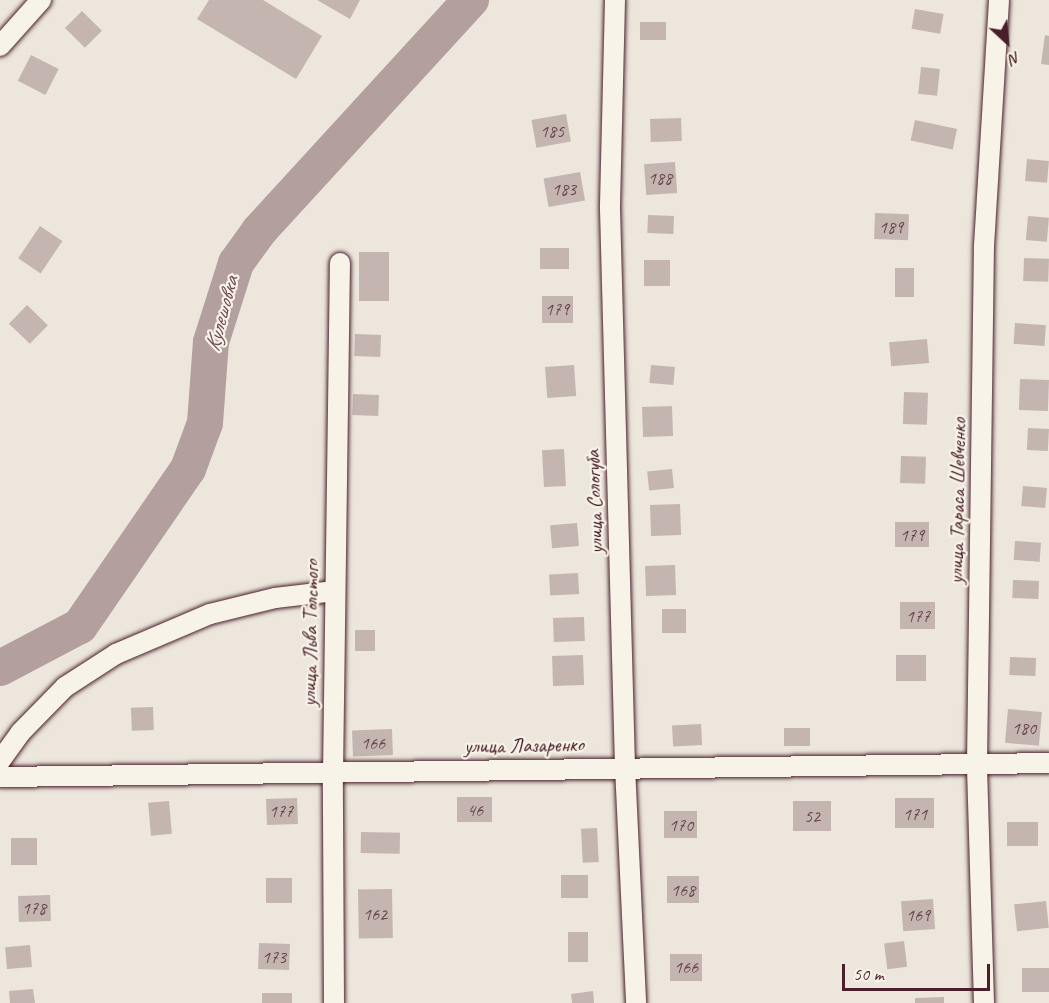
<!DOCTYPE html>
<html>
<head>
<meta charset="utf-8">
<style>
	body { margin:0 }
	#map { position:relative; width:1049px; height:1003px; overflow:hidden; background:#ece6dd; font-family:Caveat,sans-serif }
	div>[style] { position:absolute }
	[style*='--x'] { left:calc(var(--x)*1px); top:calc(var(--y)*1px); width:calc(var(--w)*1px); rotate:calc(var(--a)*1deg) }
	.river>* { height:36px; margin:-18px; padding:0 18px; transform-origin:18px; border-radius:18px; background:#b39f9d }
	.building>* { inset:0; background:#c4b5b0; transform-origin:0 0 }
	.roads { filter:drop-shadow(0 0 2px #4a1f2b) drop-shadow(0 0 2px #4a1f2b) }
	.minor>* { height:20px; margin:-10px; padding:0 10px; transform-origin:10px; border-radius:10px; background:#f7f3e8 }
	span { translate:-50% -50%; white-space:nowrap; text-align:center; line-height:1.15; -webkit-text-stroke:4.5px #f7f3e8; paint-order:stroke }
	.number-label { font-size:18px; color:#68444c }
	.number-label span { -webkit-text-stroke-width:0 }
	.street-label { font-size:21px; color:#4a1f2b }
	.water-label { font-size:22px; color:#6f4c53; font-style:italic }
	.north { position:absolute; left:977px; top:12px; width:60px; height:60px; -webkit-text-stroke:4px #f7f3e8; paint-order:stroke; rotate:154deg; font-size:16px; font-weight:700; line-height:24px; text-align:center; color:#4a1f2b }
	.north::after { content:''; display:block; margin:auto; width:21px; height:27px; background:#4a1f2b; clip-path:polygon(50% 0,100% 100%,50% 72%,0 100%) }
	.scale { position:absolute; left:842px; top:964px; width:148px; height:27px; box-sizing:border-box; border:3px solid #4a1f2b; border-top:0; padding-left:8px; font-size:18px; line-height:21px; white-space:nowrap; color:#4a1f2b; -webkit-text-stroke:4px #f7f3e8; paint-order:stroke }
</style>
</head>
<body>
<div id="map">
	<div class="river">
		<i style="--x:0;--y:668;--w:90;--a:-27.7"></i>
		<i style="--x:80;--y:626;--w:191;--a:-55.5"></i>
		<i style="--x:188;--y:469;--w:49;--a:-69.7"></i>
		<i style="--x:205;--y:423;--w:81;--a:-85.8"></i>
		<i style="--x:211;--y:342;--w:83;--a:-72.4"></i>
		<i style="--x:236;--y:263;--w:39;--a:-54"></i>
		<i style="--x:259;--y:231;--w:314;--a:-47.5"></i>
	</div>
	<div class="building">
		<i style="clip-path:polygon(209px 0,263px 0,322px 36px,296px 79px,197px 19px)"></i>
		<i style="clip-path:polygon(317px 0,360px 0,350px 19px)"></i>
		<i style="left:915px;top:9px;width:29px;height:20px;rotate:10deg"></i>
		<i style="left:82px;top:11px;width:28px;height:24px;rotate:45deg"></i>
		<i style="left:640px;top:22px;width:26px;height:18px"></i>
		<i style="clip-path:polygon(1045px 35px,1049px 36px,1049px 65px,1041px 64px)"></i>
		<i style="left:31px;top:55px;width:31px;height:29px;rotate:27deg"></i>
		<i style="left:921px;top:67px;width:19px;height:27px;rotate:6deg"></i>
		<i style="left:566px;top:114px;width:28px;height:35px;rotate:80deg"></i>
		<i style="left:681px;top:118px;width:23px;height:31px;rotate:88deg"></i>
		<i style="left:915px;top:120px;width:43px;height:21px;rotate:12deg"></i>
		<i style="left:1027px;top:159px;width:22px;height:22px;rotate:5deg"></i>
		<i style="left:675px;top:162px;width:31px;height:31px;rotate:86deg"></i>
		<i style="left:580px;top:172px;width:29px;height:37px;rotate:80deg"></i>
		<i style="left:875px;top:213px;width:34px;height:26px;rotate:2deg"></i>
		<i style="left:648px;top:215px;width:26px;height:18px;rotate:2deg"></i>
		<i style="left:1028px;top:216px;width:21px;height:24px;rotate:5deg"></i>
		<i style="left:40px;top:226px;width:27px;height:39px;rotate:34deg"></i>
		<i style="left:540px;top:248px;width:29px;height:21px"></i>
		<i style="left:389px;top:252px;width:49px;height:30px;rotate:90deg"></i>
		<i style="left:1024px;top:258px;width:25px;height:23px;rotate:2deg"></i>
		<i style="left:644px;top:260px;width:26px;height:26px"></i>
		<i style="left:895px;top:268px;width:19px;height:29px"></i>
		<i style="left:542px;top:296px;width:31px;height:27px"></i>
		<i style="left:27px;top:305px;width:29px;height:26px;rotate:44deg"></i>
		<i style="left:1015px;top:323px;width:31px;height:21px;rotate:4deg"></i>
		<i style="left:355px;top:334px;width:26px;height:22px;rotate:2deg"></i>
		<i style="left:927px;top:339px;width:24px;height:38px;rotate:85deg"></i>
		<i style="left:574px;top:365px;width:31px;height:29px;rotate:86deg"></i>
		<i style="left:651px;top:365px;width:24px;height:18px;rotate:5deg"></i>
		<i style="left:1020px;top:379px;width:29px;height:31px;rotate:2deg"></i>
		<i style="left:904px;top:392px;width:24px;height:32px;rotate:2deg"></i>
		<i style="left:353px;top:394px;width:26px;height:21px;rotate:2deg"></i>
		<i style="left:672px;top:406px;width:30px;height:30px;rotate:88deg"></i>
		<i style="left:1028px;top:428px;width:21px;height:22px;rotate:3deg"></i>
		<i style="left:564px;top:449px;width:37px;height:22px;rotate:87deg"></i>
		<i style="left:901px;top:456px;width:25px;height:27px;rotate:2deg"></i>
		<i style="left:672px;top:469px;width:19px;height:25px;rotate:84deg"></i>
		<i style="left:1023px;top:486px;width:24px;height:20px;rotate:5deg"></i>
		<i style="left:680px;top:504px;width:31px;height:30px;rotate:88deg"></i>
		<i style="left:895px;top:522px;width:34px;height:25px"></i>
		<i style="left:577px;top:523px;width:23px;height:27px;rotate:85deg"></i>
		<i style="left:1015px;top:541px;width:26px;height:19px;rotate:4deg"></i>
		<i style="left:675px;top:565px;width:30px;height:30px;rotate:88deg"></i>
		<i style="left:578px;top:573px;width:21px;height:29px;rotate:87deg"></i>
		<i style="left:1013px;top:580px;width:26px;height:18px;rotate:2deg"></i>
		<i style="left:900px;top:602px;width:35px;height:27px"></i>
		<i style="left:662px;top:609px;width:24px;height:24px"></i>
		<i style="left:584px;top:617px;width:24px;height:31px;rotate:88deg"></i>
		<i style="left:355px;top:630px;width:20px;height:21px"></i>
		<i style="left:583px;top:655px;width:30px;height:31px;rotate:88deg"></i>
		<i style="left:896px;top:655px;width:30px;height:26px"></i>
		<i style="left:1010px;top:657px;width:26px;height:18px;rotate:2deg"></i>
		<i style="left:153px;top:707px;width:23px;height:22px;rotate:88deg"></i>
		<i style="left:1008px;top:709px;width:34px;height:34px;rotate:5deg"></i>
		<i style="left:701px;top:724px;width:21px;height:29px;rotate:87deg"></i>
		<i style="left:784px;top:728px;width:26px;height:18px"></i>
		<i style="left:392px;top:729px;width:26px;height:40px;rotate:88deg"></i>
		<i style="left:492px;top:797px;width:25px;height:35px;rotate:90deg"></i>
		<i style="left:297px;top:798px;width:26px;height:31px;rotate:88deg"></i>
		<i style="left:934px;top:798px;width:30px;height:39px;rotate:90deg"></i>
		<i style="left:169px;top:801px;width:33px;height:21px;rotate:85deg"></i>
		<i style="left:793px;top:801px;width:38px;height:30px"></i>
		<i style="left:697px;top:811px;width:27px;height:33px;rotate:90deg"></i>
		<i style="left:1038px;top:822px;width:24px;height:31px;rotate:90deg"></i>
		<i style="left:597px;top:828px;width:34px;height:16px;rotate:87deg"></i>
		<i style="left:361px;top:832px;width:39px;height:21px;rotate:1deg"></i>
		<i style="left:11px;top:838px;width:26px;height:27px"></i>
		<i style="left:561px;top:875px;width:27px;height:23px"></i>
		<i style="left:699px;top:876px;width:27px;height:32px;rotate:90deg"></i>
		<i style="left:266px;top:878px;width:26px;height:25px"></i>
		<i style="left:392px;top:889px;width:49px;height:34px;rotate:89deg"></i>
		<i style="left:50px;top:895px;width:26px;height:32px;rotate:88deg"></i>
		<i style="left:933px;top:899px;width:30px;height:32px;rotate:86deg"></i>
		<i style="left:1046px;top:901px;width:27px;height:32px;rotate:84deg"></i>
		<i style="left:568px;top:932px;width:20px;height:30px"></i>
		<i style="left:904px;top:941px;width:26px;height:20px;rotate:83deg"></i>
		<i style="left:259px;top:943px;width:31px;height:26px;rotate:2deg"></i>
		<i style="left:30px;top:945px;width:22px;height:25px;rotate:85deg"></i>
		<i style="left:670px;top:954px;width:32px;height:27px"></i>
		<i style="left:1049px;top:968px;width:24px;height:27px;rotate:90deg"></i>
		<i style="clip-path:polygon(33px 989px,35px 1003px,10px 1003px,9px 991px)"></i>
		<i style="clip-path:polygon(593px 991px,594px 1003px,572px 1003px,571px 994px)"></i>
		<i style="left:262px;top:993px;width:30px;height:10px"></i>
		<i style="clip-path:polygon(944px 997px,944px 1003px,915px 1003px,915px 998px)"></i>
	</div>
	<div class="roads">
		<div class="minor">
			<i style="--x:615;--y:0;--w:209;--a:91.4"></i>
			<i style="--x:610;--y:209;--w:558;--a:88.46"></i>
			<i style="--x:625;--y:767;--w:236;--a:87.3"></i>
			<i style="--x:0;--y:46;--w:62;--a:-48.3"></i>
			<i style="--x:0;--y:761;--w:34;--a:-54"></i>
			<i style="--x:20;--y:733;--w:64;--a:-45.6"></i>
			<i style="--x:65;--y:687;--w:61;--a:-32.9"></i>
			<i style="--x:116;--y:654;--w:102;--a:-23.1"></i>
			<i style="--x:210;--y:614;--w:67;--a:-13.8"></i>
			<i style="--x:275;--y:598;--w:60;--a:-6.7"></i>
			<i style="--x:0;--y:777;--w:1049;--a:-0.76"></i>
			<i style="--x:334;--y:1003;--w:229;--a:-90.3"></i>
			<i style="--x:333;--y:774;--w:511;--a:-89.22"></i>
			<i style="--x:984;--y:1003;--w:239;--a:-91.7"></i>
			<i style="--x:977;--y:764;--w:518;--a:-89.23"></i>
			<i style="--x:984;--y:246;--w:246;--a:-86.5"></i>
		</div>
	</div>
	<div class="number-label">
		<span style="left:552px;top:131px">185</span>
		<span style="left:660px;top:178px">188</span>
		<span style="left:564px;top:189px">183</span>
		<span style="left:891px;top:227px">189</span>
		<span style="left:557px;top:309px">179</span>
		<span style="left:912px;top:535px">179</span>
		<span style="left:918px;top:616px">177</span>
		<span style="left:1024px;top:728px">180</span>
		<span style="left:373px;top:743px">166</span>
		<span style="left:475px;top:810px">46</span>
		<span style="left:281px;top:811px">177</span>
		<span style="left:915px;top:814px">171</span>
		<span style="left:812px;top:816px">52</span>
		<span style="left:681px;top:825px">170</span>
		<span style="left:683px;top:890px">168</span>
		<span style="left:34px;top:908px">178</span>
		<span style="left:375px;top:914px">162</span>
		<span style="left:918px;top:915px">169</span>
		<span style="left:274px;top:957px">173</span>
		<span style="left:686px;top:967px">166</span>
	</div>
	<div class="street-label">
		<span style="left:957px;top:501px;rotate:-89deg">улица Тараса Шевченко</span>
		<span style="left:594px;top:502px;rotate:-92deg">улица Сологуба</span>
		<span style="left:310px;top:633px;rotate:-89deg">улица Льва Толстого</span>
		<span style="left:524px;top:745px;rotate:-1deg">улица Лазаренко</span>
	</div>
	<div class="water-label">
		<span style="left:222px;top:314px;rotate:-75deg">Кулешовка</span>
	</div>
	<div class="north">N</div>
	<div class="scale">50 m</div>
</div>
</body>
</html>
